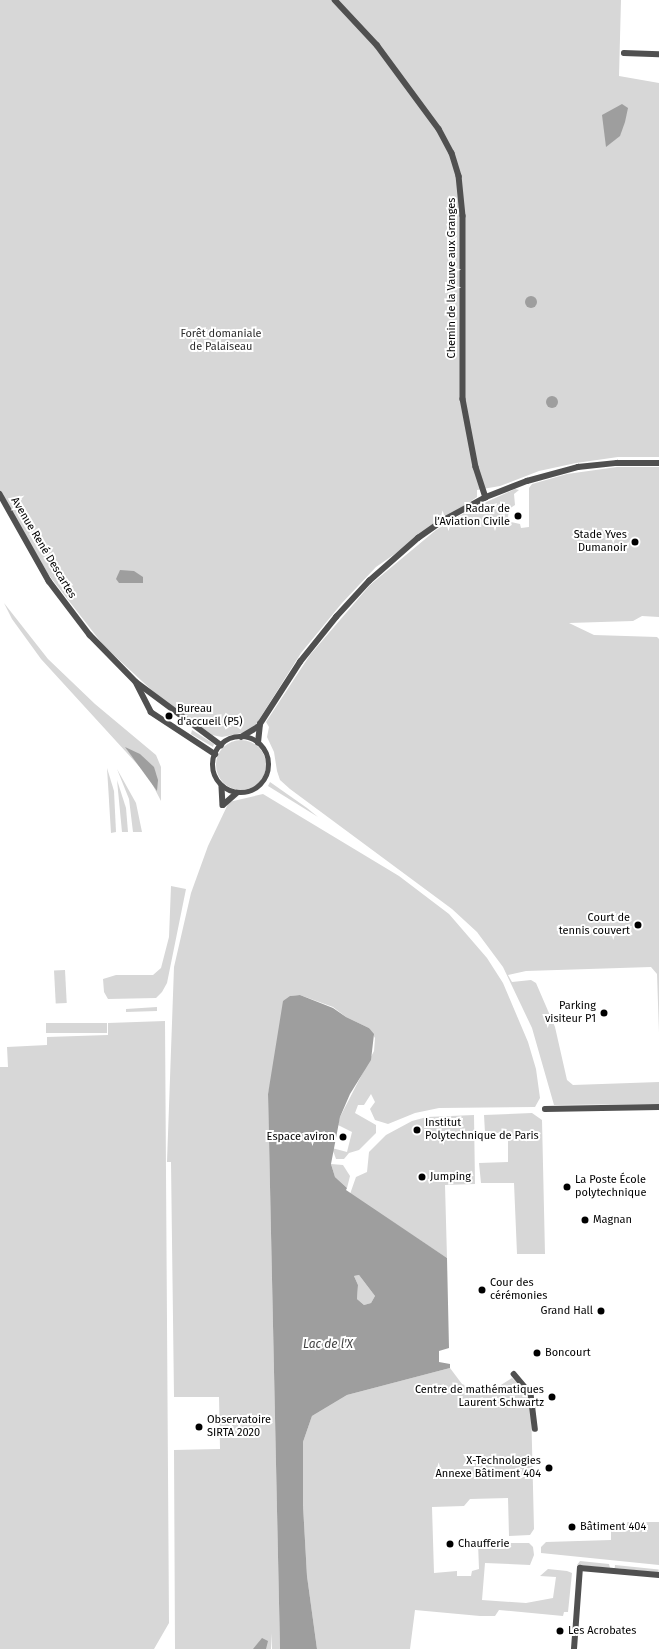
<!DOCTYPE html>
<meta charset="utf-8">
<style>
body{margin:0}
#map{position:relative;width:659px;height:1649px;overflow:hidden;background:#fff;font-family:"Fira Sans",sans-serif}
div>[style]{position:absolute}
.green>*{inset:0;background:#d7d7d7;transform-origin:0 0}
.round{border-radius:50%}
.water>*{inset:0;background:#9e9e9e}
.street>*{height:5.5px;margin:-2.75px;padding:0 2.75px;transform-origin:2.75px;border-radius:2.75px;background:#505050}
.street>.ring{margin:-2.75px;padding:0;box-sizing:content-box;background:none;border:5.5px solid #505050;border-radius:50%}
.dots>*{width:11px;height:11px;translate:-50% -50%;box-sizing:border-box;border:2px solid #fff;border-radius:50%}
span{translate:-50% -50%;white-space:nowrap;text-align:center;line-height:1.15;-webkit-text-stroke:4px #fff;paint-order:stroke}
.street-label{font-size:11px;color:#000}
.park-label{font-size:11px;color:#2e2e2e}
.poi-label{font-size:11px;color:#000}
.right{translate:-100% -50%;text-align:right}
.left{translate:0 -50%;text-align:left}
.water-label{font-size:12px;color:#3f3f3f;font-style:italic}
</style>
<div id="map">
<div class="green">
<div style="clip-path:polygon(0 0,621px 0,619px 76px,659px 83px,659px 457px,618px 457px,576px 463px,539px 471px,500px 486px,477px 490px,477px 497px,376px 567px,342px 603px,301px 653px,255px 726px,247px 732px,222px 737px,212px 735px,157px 695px,104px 646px,48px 574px,0 491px)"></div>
<div style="clip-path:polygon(617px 467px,659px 467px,659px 617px,642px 616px,633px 621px,569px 623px,594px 635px,657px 637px,659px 639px,659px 1033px,657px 974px,651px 967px,526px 971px,508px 975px,512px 982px,531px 980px,536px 983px,555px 1027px,567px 1080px,573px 1085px,659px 1082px,659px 1104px,554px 1105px,532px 1028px,503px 967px,477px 932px,452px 909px,290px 789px,280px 780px,277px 771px,274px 752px,267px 737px,269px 727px,266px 722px,310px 655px,370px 585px,436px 530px,471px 509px,515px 489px,519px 490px,514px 494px,515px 505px,509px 509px,508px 517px,511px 522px,520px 524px,521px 528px,529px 527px,529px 488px,532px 484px,567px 474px)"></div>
<div style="clip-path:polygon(4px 603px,48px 659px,95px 704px,156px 755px,161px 767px,161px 801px,148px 776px,41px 659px,12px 619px)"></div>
<div style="clip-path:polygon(192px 730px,214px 744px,213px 747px,191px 734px)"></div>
<div class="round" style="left:216px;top:740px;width:50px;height:50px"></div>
<div style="clip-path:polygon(107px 768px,114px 791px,116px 832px,111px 833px)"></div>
<div style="clip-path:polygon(117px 769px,136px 803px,142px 832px,133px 832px,129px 799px)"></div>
<div style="clip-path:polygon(117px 780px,126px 808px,128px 832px,122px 832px)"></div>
<div style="clip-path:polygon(270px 782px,307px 808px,318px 817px,268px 786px)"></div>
<div style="clip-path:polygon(263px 794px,399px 876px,449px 914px,487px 958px,503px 983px,528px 1042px,536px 1069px,540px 1098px,535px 1107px,439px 1108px,415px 1113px,388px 1124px,375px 1120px,370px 1109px,375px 1102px,371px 1094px,364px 1105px,358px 1105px,355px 1113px,376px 1125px,376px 1133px,359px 1150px,349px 1153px,344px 1159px,336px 1159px,332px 1148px,347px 1152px,352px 1132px,338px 1125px,340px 1117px,374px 1051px,375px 1038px,369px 1028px,346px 1017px,333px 1007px,300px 995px,290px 996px,268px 1094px,280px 1649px,272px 1649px,271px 1633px,271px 1649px,175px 1649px,174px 1450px,220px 1449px,219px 1397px,174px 1397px,171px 1162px,167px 1162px,174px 967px,191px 893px,208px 846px,229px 802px)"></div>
<div style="clip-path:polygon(171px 886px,186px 889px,167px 983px,162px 992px,156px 998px,108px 999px,104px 992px,103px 979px,116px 975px,153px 975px,161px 968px,169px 937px)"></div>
<div style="left:65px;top:970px;width:33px;height:11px;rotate:87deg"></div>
<div style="clip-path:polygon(157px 1007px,157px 1011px,126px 1012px,126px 1009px)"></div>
<div style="clip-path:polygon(165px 1021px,169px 1623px,154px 1649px,0 1649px,0 1067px,8px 1067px,7px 1047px,47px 1045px,47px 1037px,108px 1035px,108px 1023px)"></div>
<div style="left:107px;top:1023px;width:10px;height:61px;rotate:90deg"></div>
<div style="clip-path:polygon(532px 1113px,542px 1120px,545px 1254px,517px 1254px,514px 1183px,481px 1183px,479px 1163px,508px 1162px,508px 1133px,485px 1133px,484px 1115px)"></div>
<div style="clip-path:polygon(474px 1115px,475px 1184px,445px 1185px,447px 1258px,350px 1194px,356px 1177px,367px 1172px,369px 1152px,386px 1135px,412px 1121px,427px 1117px)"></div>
<div style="clip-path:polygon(331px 1164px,343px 1165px,350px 1176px,347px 1188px,335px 1177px)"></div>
<div style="clip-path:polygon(359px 1275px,375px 1296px,371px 1303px,364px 1305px,357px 1299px,358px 1285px,354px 1276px)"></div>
<div style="clip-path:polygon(450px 1368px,462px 1384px,480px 1391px,493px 1390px,512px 1378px,524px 1389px,531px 1404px,534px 1529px,530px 1535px,509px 1536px,508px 1498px,470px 1499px,464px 1506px,432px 1507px,434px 1573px,457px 1571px,457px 1576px,471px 1576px,472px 1571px,479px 1569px,478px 1543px,529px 1543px,533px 1547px,534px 1555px,530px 1565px,485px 1563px,482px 1600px,526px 1603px,553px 1598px,556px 1577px,540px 1576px,548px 1569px,567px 1571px,572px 1573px,568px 1612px,564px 1612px,563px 1616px,499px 1610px,495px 1616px,480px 1616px,415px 1610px,410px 1649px,317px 1649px,307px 1576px,303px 1505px,303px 1442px,312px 1416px,347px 1395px)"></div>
<div style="clip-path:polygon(611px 1522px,659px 1522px,659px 1565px,541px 1553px,541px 1547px,546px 1542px,611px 1540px)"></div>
<div style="clip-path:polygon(580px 1561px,609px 1564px,610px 1568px,577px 1565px)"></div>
<div style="left:615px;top:1565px;width:44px;height:3px;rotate:6deg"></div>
</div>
<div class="water">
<div style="clip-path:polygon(622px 104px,628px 108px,625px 122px,620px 136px,606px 147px,602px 115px)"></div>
<div class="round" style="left:525px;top:296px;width:12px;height:12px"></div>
<div class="round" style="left:546px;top:396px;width:12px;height:12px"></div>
<div style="clip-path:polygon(120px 570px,134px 571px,143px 577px,143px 583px,119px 583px,116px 579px)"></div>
<div style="clip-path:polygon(125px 747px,140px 754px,154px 767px,158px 780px,157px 791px)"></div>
<div style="clip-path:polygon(evenodd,300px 995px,333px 1008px,346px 1017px,369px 1028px,374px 1034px,371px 1060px,350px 1094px,340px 1117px,331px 1164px,335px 1177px,347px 1188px,346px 1190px,447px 1258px,449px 1348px,439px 1351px,439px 1362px,450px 1364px,450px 1368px,347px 1395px,312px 1416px,303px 1442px,303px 1505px,307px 1576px,317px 1649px,280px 1649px,268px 1094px,283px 1001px,290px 996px,300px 995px,359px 1275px,375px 1296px,371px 1303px,364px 1305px,357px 1299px,358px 1285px,354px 1276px,359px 1275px)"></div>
<div style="clip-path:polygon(262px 1638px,268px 1641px,266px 1649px,253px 1649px)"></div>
</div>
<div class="street">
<div style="left:335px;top:0;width:62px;rotate:47deg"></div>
<div style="left:377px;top:45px;width:104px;rotate:53.6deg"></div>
<div style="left:439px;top:129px;width:27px;rotate:62deg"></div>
<div style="left:452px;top:153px;width:24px;rotate:73deg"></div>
<div style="left:459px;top:176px;width:40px;rotate:84.3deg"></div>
<div style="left:463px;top:216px;width:183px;rotate:90deg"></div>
<div style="left:463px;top:399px;width:69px;rotate:79.2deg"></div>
<div style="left:476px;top:467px;width:32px;rotate:72deg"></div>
<div style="left:624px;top:53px;width:35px;rotate:2deg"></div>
<div style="left:0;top:494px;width:100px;rotate:60.6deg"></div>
<div style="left:49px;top:581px;width:68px;rotate:52.8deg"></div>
<div style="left:90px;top:635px;width:66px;rotate:45.6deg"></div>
<div style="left:136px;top:682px;width:106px;rotate:36.5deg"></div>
<div style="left:137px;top:684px;width:31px;rotate:63deg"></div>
<div style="left:151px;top:712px;width:77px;rotate:33.3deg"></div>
<div class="ring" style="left:213px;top:737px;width:50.5px;height:50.5px"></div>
<div style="left:241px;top:737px;width:21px;rotate:-31deg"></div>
<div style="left:258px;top:743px;width:19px;rotate:-84deg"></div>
<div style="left:260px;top:724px;width:74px;rotate:-57.2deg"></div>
<div style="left:300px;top:662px;width:58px;rotate:-51.3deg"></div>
<div style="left:336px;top:617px;width:49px;rotate:-47.5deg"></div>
<div style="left:369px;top:581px;width:65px;rotate:-41.3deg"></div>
<div style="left:418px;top:538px;width:32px;rotate:-35deg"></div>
<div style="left:444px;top:520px;width:48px;rotate:-28.7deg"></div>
<div style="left:486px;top:497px;width:44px;rotate:-21.3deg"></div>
<div style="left:527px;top:481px;width:53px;rotate:-15.4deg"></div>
<div style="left:578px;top:467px;width:39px;rotate:-6deg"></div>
<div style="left:617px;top:463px;width:42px"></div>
<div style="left:222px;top:787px;width:18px;rotate:87deg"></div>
<div style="left:223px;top:805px;width:18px;rotate:-41deg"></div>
<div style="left:545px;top:1109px;width:114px;rotate:-1deg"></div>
<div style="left:514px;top:1374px;width:26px;rotate:50deg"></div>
<div style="left:531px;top:1394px;width:35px;rotate:83deg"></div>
<div style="left:574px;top:1649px;width:81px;rotate:-85.8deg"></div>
<div style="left:580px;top:1568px;width:79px;rotate:5.1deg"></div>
</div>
<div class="dots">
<div style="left:518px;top:516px;background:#000"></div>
<div style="left:635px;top:542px;background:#000"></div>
<div style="left:169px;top:716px;background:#000"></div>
<div style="left:638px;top:925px;background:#000"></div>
<div style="left:604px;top:1013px;background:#000"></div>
<div style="left:417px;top:1130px;background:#000"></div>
<div style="left:343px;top:1137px;background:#000"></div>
<div style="left:422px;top:1177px;background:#000"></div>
<div style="left:567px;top:1187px;background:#000"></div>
<div style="left:585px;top:1220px;background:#000"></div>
<div style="left:482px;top:1290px;background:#000"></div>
<div style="left:601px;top:1311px;background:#000"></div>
<div style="left:537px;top:1353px;background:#000"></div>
<div style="left:552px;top:1397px;background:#000"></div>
<div style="left:199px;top:1427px;background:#000"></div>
<div style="left:549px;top:1468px;background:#000"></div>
<div style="left:572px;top:1527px;background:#000"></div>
<div style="left:450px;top:1544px;background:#000"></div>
<div style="left:560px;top:1631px;background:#000"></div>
</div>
<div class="street-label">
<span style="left:452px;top:278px;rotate:-90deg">Chemin de la Vauve aux Granges</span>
<span style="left:43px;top:548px;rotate:59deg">Avenue René Descartes</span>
</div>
<div class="park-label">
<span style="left:221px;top:341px">Forêt domaniale<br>de Palaiseau</span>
</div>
<div class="poi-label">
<span class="right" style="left:510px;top:516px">Radar de<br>l’Aviation Civile</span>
<span class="right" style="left:627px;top:542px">Stade Yves<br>Dumanoir</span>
<span class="left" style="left:177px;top:716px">Bureau<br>d'accueil (P5)</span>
<span class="right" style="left:630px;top:925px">Court de<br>tennis couvert</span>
<span class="right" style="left:596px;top:1013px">Parking<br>visiteur P1</span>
<span class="left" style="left:425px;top:1130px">Institut<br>Polytechnique de Paris</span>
<span class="right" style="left:335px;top:1137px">Espace aviron</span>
<span class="left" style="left:430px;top:1177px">Jumping</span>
<span class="left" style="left:575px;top:1187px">La Poste École<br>polytechnique</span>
<span class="left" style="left:593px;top:1220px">Magnan</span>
<span class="left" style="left:490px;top:1290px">Cour des<br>cérémonies</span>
<span class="right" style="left:593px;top:1311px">Grand Hall</span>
<span class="left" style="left:545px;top:1353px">Boncourt</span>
<span class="right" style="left:544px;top:1397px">Centre de mathématiques<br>Laurent Schwartz</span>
<span class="left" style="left:207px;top:1427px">Observatoire<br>SIRTA 2020</span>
<span class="right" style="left:541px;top:1468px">X-Technologies<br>Annexe Bâtiment 404</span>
<span class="left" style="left:580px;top:1527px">Bâtiment 404</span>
<span class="left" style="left:458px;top:1544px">Chaufferie</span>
<span class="left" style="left:568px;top:1631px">Les Acrobates</span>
</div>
<div class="water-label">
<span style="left:328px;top:1345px">Lac de l'X</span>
</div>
</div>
